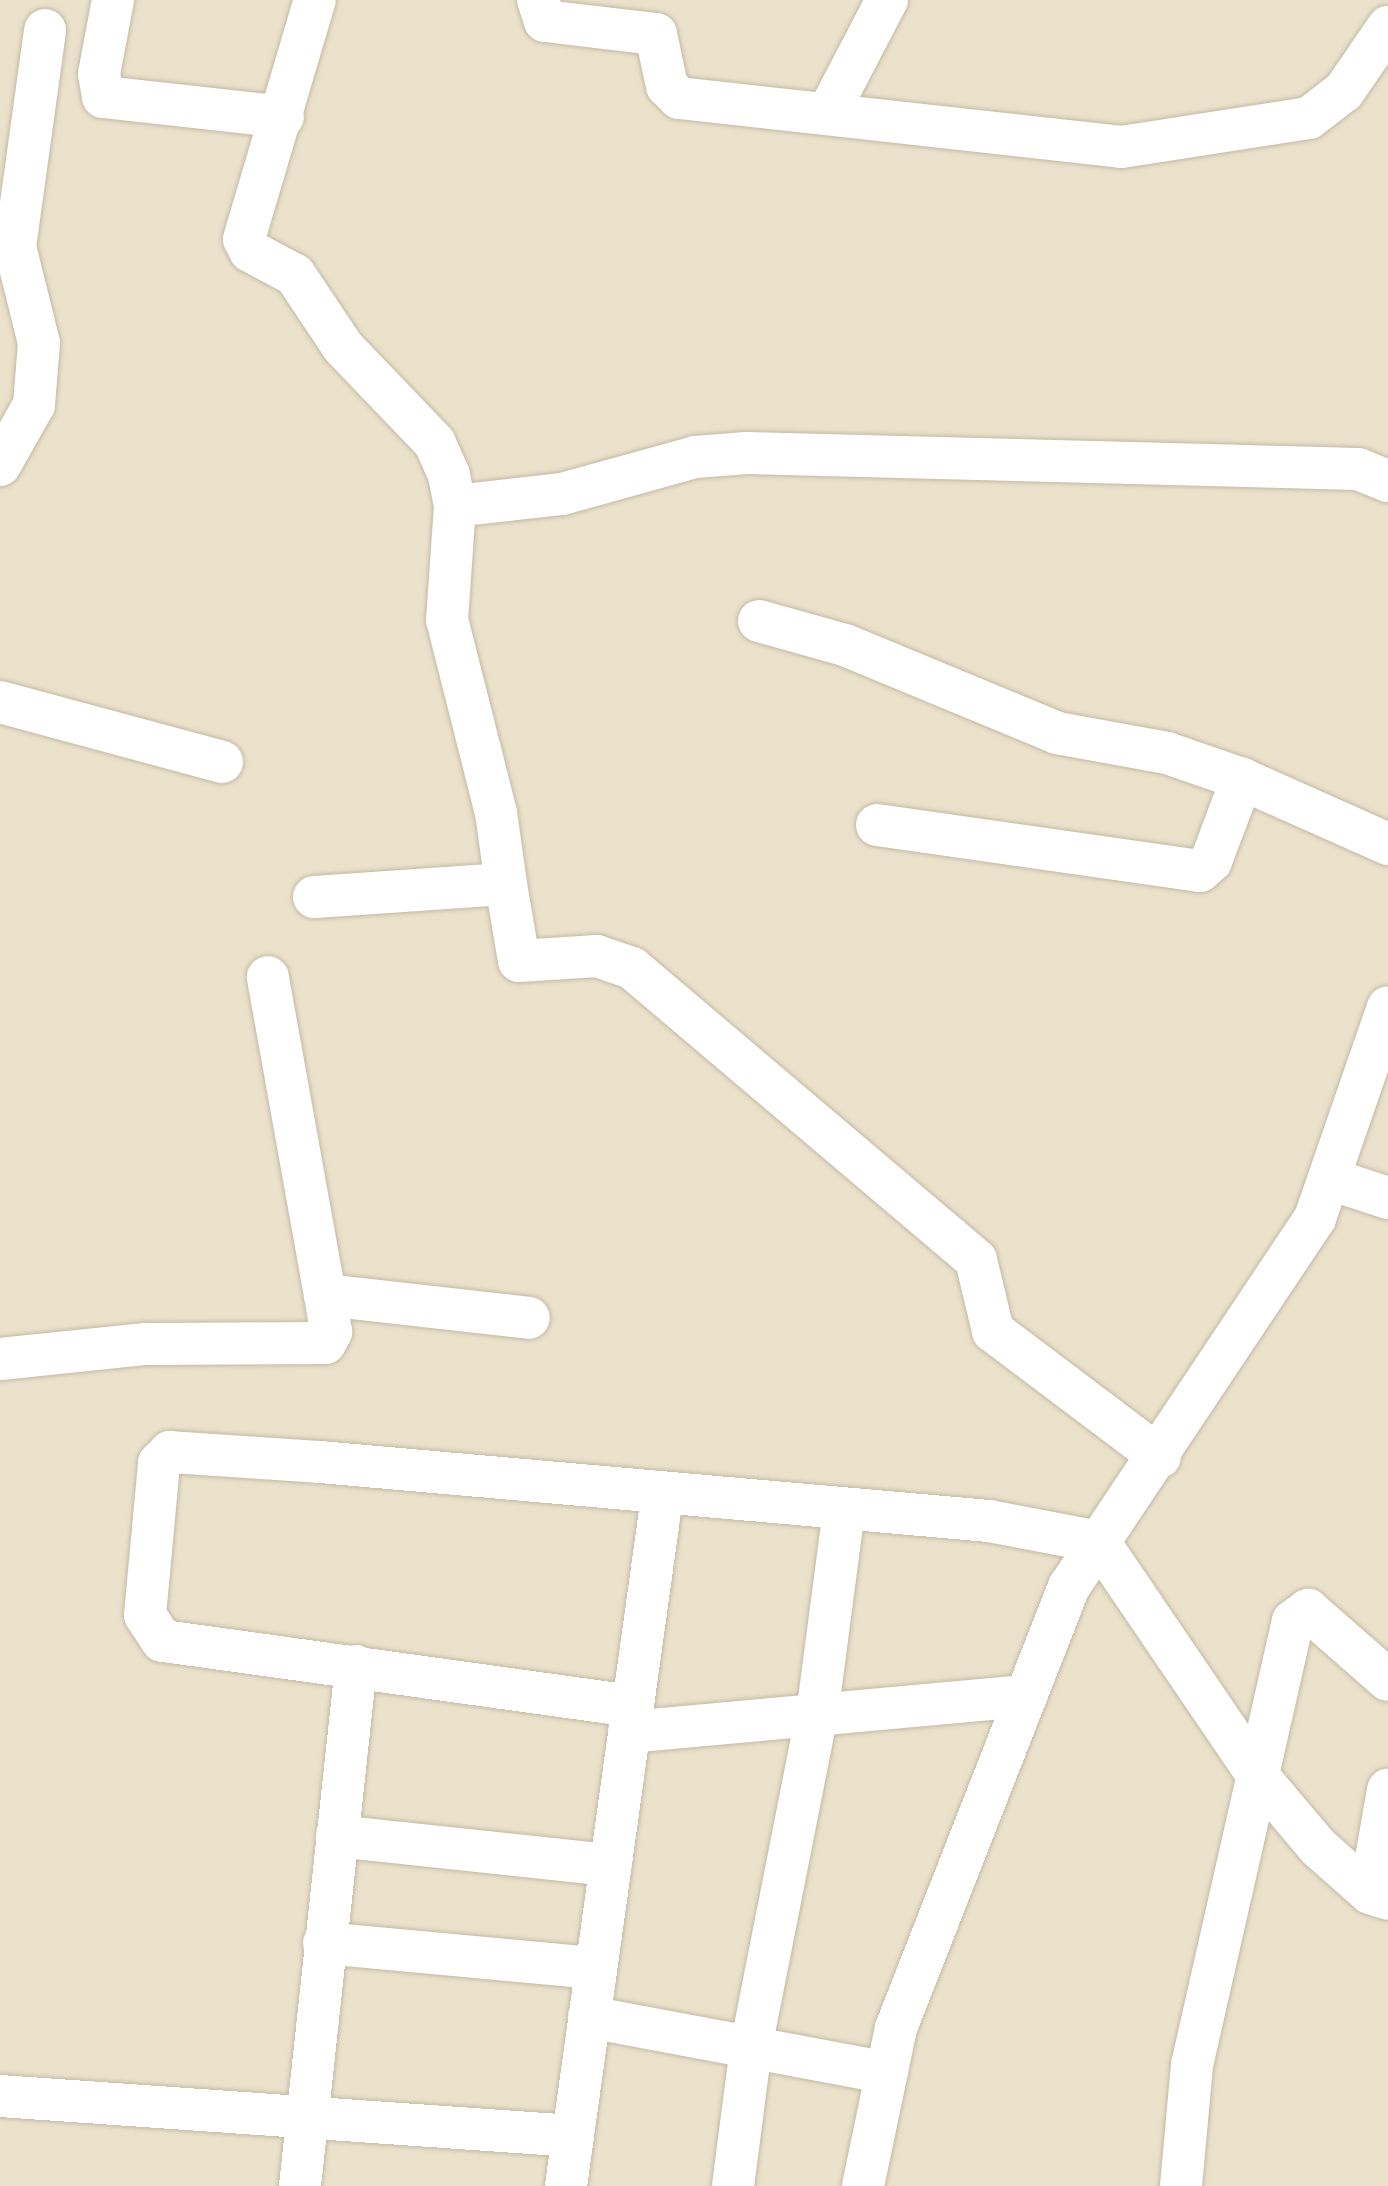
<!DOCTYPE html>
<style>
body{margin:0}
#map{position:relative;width:1388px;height:2186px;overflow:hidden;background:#ebe2cc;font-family:"Exo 2",sans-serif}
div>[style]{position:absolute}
.roads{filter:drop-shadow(0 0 2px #c3baa5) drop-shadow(0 0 2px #c3baa5)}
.minor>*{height:42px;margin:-21px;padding:0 21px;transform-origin:21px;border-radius:21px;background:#fff}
span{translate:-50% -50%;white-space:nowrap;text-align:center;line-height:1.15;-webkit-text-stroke:6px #fff;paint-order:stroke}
</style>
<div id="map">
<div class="roads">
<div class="minor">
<div style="left:113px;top:0;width:75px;rotate:100.7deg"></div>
<div style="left:99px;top:74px;width:23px;rotate:80deg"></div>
<div style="left:103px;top:97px;width:181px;rotate:6.3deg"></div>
<div style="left:538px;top:0;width:22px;rotate:72deg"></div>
<div style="left:545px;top:21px;width:112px;rotate:6.7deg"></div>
<div style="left:656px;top:34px;width:53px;rotate:78.1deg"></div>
<div style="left:667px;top:86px;width:17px;rotate:45deg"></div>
<div style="left:679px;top:98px;width:445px;rotate:6.3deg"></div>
<div style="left:1121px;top:147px;width:190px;rotate:-8.8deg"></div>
<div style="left:1309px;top:118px;width:44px;rotate:-37.6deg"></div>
<div style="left:1344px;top:91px;width:78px;rotate:-55.5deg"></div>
<div style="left:829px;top:111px;width:125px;rotate:-62.4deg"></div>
<div style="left:0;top:465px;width:69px;rotate:-60.5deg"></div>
<div style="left:34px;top:405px;width:62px;rotate:-85.4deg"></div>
<div style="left:39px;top:343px;width:99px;rotate:-104deg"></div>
<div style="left:15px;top:247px;width:219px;rotate:-82.1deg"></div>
<div style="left:455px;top:506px;width:108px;rotate:-6.4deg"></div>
<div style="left:562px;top:494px;width:138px;rotate:-15.5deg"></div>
<div style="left:695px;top:457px;width:52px;rotate:-4.4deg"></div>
<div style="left:747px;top:453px;width:611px;rotate:1.5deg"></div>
<div style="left:1358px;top:469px;width:32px;rotate:22deg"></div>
<div style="left:759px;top:621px;width:89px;rotate:15.6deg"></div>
<div style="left:845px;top:645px;width:230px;rotate:22.5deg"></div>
<div style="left:1057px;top:733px;width:112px;rotate:10.3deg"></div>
<div style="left:1167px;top:753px;width:79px;rotate:19.1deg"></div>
<div style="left:1242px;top:779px;width:160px;rotate:24deg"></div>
<div style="left:0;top:702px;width:230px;rotate:15.1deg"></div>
<div style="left:877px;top:825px;width:326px;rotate:8.1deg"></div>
<div style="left:1200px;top:871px;width:15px;rotate:-42deg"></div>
<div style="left:1211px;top:861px;width:88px;rotate:-69.3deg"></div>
<div style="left:506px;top:884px;width:78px;rotate:80.4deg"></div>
<div style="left:519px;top:961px;width:78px;rotate:-3.7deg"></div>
<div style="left:597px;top:956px;width:37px;rotate:19deg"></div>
<div style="left:632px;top:968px;width:451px;rotate:40.3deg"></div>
<div style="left:976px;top:1260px;width:73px;rotate:76.5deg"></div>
<div style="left:993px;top:1331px;width:209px;rotate:37deg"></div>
<div style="left:314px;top:897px;width:192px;rotate:-3.9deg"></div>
<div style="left:506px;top:884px;width:72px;rotate:-98deg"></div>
<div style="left:496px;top:813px;width:199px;rotate:-104.2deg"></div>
<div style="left:447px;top:620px;width:114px;rotate:-86deg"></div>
<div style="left:455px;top:506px;width:32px;rotate:-101deg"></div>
<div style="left:449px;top:475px;width:35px;rotate:-114deg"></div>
<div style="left:435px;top:443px;width:133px;rotate:-133.8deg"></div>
<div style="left:343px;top:347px;width:87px;rotate:-123.7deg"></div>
<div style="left:295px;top:275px;width:51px;rotate:-151.9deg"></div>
<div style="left:250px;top:251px;width:13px;rotate:-117deg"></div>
<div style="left:244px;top:239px;width:249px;rotate:-73.5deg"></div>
<div style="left:1330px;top:1179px;width:61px;rotate:18.1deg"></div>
<div style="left:325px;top:1295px;width:205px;rotate:6.4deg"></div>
<div style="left:0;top:1359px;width:147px;rotate:-5.9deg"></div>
<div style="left:146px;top:1344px;width:179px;rotate:-0.3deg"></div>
<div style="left:325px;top:1343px;width:13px;rotate:-61deg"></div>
<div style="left:331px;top:1332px;width:37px;rotate:-99deg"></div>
<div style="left:325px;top:1295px;width:323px;rotate:-100.2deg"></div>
<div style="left:632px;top:1706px;width:474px;rotate:-172.1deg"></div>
<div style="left:162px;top:1641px;width:31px;rotate:-123deg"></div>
<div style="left:145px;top:1615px;width:153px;rotate:-84.7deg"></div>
<div style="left:159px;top:1463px;width:16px;rotate:-45deg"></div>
<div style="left:170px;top:1452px;width:150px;rotate:3.8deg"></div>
<div style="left:320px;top:1462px;width:672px;rotate:5.04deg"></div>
<div style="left:989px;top:1521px;width:112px;rotate:10.8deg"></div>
<div style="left:1099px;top:1542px;width:283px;rotate:55.8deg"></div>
<div style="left:1258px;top:1776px;width:93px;rotate:49.8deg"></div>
<div style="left:1318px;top:1847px;width:69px;rotate:41.5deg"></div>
<div style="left:1370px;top:1893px;width:19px;rotate:18deg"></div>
<div style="left:629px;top:1732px;width:399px;rotate:-5.2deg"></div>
<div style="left:337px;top:1836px;width:275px;rotate:6.1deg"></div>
<div style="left:1370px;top:1893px;width:105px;rotate:-80.1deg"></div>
<div style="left:324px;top:1943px;width:273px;rotate:5.3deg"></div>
<div style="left:589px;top:2017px;width:303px;rotate:10.6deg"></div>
<div style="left:0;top:2096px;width:574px;rotate:3.99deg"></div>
<div style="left:300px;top:2186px;width:523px;rotate:-83.85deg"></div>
<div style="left:566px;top:2186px;width:696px;rotate:-82.07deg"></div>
<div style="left:733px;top:2186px;width:140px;rotate:-82.6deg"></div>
<div style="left:751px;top:2047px;width:338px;rotate:-78.8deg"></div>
<div style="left:817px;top:1715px;width:207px;rotate:-82.5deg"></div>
<div style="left:863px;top:2186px;width:161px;rotate:-78.2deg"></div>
<div style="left:896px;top:2028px;width:474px;rotate:-68.6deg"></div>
<div style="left:1069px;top:1587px;width:443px;rotate:-56.3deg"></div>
<div style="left:1315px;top:1218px;width:223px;rotate:-70.9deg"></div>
<div style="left:1181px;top:2186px;width:121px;rotate:-84.8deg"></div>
<div style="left:1192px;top:2065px;width:455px;rotate:-77.2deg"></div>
<div style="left:1293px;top:1621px;width:19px;rotate:-36deg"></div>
<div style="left:1308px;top:1610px;width:106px;rotate:41.2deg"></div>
</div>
</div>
</div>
